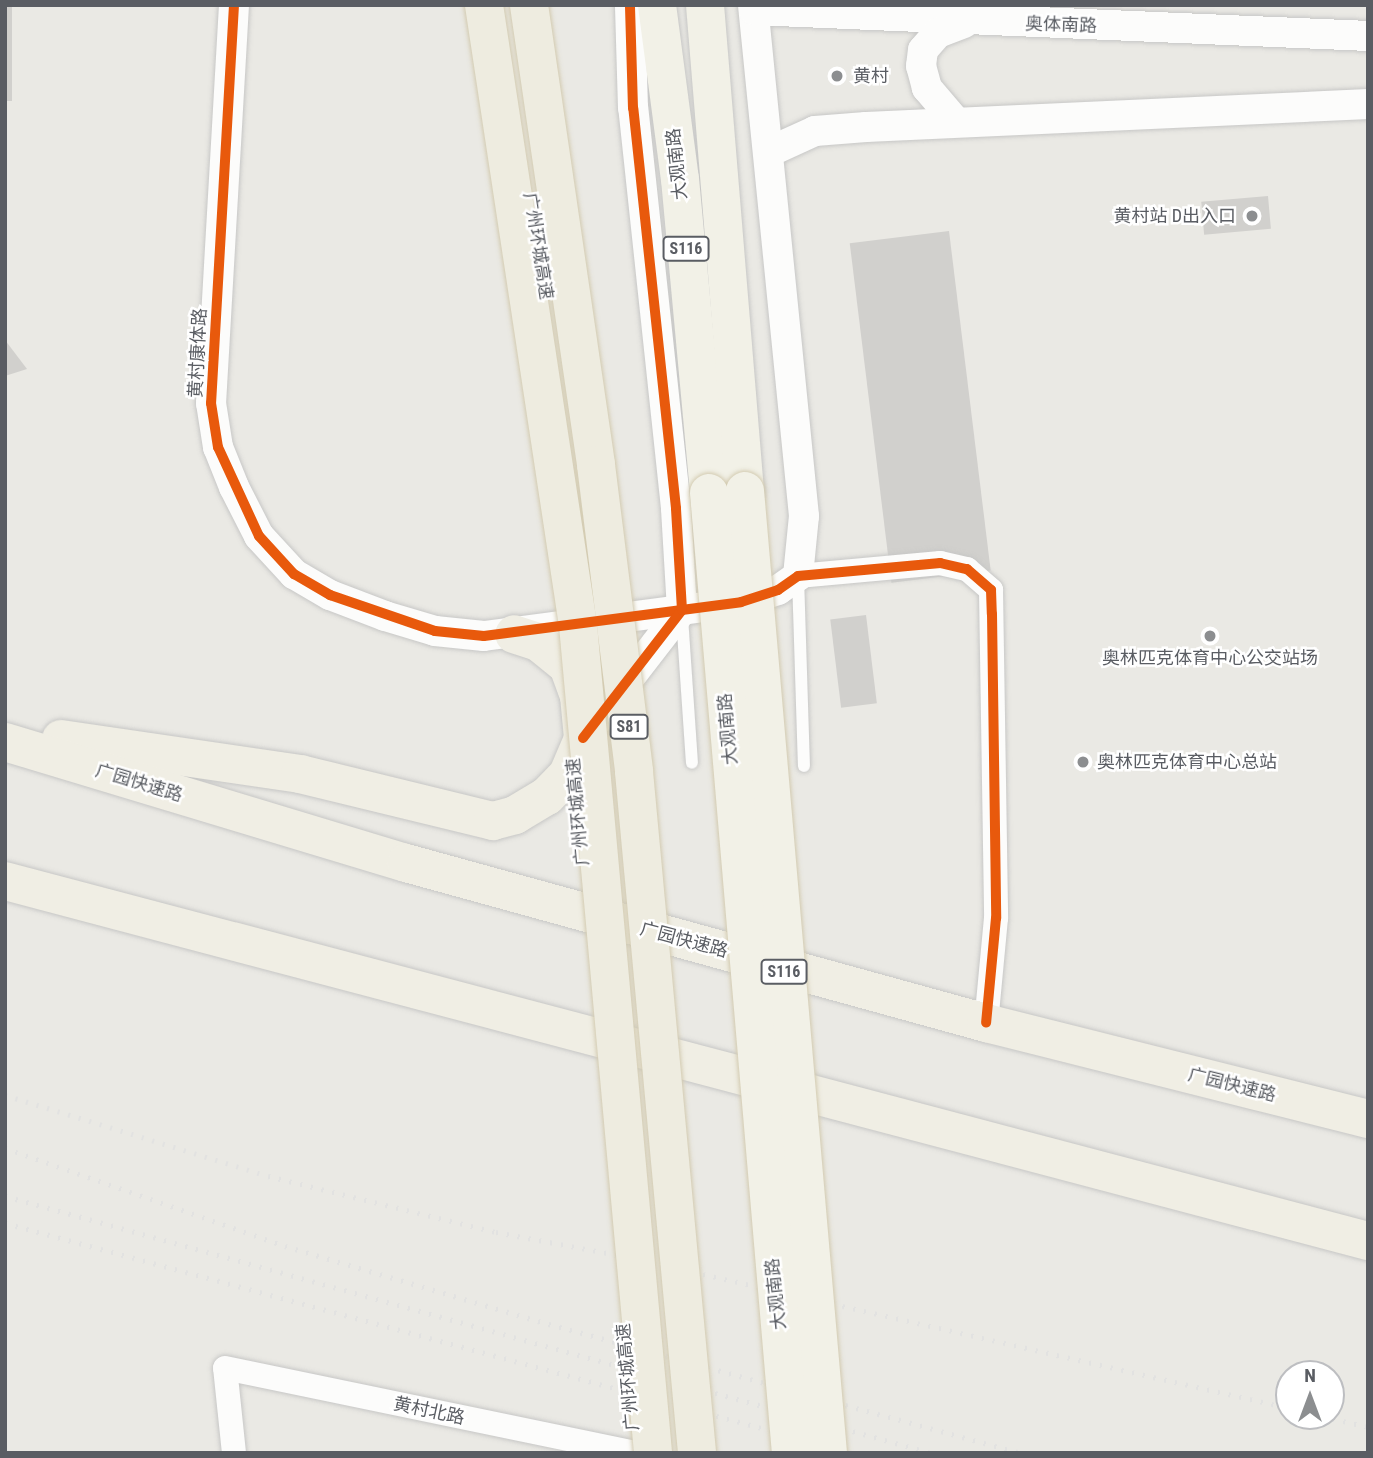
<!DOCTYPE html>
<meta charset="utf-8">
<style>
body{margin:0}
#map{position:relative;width:1373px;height:1458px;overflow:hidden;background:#eae9e4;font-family:"Roboto Condensed","Noto Sans SC",sans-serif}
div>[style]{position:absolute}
.building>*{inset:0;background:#d1d0cd;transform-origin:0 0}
.roads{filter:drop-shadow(0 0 2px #c7c7c6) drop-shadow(0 0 2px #c7c7c6)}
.service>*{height:12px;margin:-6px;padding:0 6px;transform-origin:6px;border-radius:6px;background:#fcfcfb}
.minor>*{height:24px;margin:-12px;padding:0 12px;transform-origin:12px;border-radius:12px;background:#fcfcfb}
.tertiary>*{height:30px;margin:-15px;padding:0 15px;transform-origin:15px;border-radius:15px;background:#fcfcfb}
.primary>*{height:38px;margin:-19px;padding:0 19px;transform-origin:19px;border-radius:19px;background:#f2f1e7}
.trunk>*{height:38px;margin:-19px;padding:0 19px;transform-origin:19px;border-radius:19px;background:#f0eee4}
.rail>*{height:5px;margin-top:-2.5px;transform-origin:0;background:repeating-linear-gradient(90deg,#e2e2e1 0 2px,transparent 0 11px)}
.bridges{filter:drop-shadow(0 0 2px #d3cbb1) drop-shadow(0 0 2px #d3cbb1)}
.primary-bridge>*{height:38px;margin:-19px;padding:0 19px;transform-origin:19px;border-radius:19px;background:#f2f1e7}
.motorway-bridge>*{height:38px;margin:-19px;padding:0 19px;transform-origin:19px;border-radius:19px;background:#eeece0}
.cycleway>*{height:10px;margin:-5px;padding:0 5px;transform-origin:5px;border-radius:5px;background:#e8590c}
.dots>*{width:19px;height:19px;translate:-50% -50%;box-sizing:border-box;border:4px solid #fff;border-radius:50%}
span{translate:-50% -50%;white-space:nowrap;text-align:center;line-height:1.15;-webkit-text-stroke:5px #fff;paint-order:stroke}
.shield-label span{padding:2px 5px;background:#fff;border:2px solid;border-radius:5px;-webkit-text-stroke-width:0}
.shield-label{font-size:16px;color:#5a5d63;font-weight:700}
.street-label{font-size:18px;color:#5a5d63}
.poi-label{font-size:18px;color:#5a5d63}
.left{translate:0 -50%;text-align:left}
.right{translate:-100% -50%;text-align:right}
.frame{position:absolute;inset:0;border:7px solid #5a5d63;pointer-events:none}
.north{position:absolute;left:1275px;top:1360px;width:70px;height:70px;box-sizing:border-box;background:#fff;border:2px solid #bdbec1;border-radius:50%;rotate:0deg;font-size:19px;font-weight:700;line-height:28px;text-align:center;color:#5a5d63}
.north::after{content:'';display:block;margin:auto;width:24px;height:32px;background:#8c8e90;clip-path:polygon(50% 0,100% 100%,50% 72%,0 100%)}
</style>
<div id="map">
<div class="building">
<div style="left:5px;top:5px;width:7px;height:96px"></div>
<div style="left:1268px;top:196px;width:33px;height:67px;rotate:85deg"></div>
<div style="left:949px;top:231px;width:342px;height:100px;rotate:83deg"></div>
<div style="clip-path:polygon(5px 340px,27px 369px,5px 376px)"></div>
<div style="left:866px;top:615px;width:89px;height:36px;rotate:83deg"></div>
</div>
<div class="roads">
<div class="service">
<div style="left:798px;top:577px;width:189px;rotate:88.2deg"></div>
<div style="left:682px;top:617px;width:146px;rotate:86.1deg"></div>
</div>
<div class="minor">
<div style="left:798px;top:576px;width:143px;rotate:-5.2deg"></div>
<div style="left:940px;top:563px;width:28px;rotate:13deg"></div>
<div style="left:967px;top:569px;width:32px;rotate:41deg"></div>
<div style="left:991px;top:590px;width:328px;rotate:89.1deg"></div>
<div style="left:996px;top:918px;width:105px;rotate:95.4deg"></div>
<div style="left:234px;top:1453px;width:85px;rotate:-96deg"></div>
<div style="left:225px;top:1368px;width:418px;rotate:11.7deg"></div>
</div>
<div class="tertiary">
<div style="left:234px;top:5px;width:399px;rotate:93.3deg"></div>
<div style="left:211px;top:403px;width:45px;rotate:81deg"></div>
<div style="left:218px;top:447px;width:43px;rotate:68.2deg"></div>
<div style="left:234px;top:487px;width:55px;rotate:63deg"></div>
<div style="left:259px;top:536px;width:52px;rotate:47.4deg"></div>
<div style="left:294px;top:574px;width:42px;rotate:30.3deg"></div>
<div style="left:330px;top:595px;width:59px;rotate:20.9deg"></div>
<div style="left:385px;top:616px;width:52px;rotate:16.7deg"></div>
<div style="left:435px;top:631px;width:49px;rotate:5.8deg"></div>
<div style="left:484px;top:636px;width:259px;rotate:-7.5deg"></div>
<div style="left:741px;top:602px;width:39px;rotate:-18deg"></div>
<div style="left:778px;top:590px;width:24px;rotate:-35deg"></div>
<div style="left:798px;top:576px;width:60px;rotate:-84.3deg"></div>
<div style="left:804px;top:516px;width:514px;rotate:-95.7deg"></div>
<div style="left:754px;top:10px;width:615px;rotate:2.42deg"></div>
<div style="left:956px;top:122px;width:45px;rotate:-130.5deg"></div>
<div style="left:927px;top:88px;width:23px;rotate:-105deg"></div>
<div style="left:921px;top:66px;width:16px;rotate:-83deg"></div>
<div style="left:923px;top:50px;width:23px;rotate:-49deg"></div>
<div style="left:938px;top:33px;width:28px;rotate:-21deg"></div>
<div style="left:771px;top:151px;width:48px;rotate:-24.4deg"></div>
<div style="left:815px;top:131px;width:51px;rotate:-4.5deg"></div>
<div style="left:866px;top:127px;width:503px;rotate:-2.62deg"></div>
<div style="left:583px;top:738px;width:162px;rotate:-52.3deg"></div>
<div style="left:682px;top:610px;width:102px;rotate:-93.4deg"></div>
<div style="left:676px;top:508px;width:402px;rotate:-96.1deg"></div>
<div style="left:633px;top:108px;width:103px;rotate:-91.7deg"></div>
</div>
<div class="primary">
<div style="left:657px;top:5px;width:176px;rotate:82.5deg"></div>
<div style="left:680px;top:179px;width:315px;rotate:84.7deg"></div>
<div style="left:705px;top:5px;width:488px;rotate:85.3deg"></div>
</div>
<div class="trunk">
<div style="left:61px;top:739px;width:242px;rotate:8.3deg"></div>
<div style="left:300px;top:774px;width:199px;rotate:13.7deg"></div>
<div style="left:493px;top:821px;width:23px;rotate:-15deg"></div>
<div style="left:515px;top:815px;width:37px;rotate:-31deg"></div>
<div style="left:547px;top:796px;width:30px;rotate:-46deg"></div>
<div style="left:568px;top:774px;width:39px;rotate:-67deg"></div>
<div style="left:583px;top:738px;width:42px;rotate:-95.4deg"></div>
<div style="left:579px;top:696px;width:32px;rotate:-110deg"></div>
<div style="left:568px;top:666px;width:38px;rotate:-141deg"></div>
<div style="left:538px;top:642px;width:25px;rotate:-162deg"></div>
<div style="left:5px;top:742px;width:419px;rotate:16.8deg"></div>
<div style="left:406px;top:863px;width:602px;rotate:15.42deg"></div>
<div style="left:986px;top:1023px;width:394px;rotate:14.1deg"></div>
<div style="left:5px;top:881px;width:1410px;rotate:14.8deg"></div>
</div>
</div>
<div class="rail">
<div style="left:5px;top:1095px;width:275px;rotate:17.1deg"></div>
<div style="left:268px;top:1176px;width:235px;rotate:13.8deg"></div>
<div style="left:496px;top:1232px;width:134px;rotate:10.7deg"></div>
<div style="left:628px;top:1257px;width:678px;rotate:12.87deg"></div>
<div style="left:5px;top:1148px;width:297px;rotate:19.3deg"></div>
<div style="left:285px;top:1246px;width:264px;rotate:16.5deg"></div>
<div style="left:538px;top:1321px;width:501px;rotate:15.29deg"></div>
<div style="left:5px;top:1196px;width:962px;rotate:15.5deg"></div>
<div style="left:5px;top:1223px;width:880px;rotate:15.16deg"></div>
<div style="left:1322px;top:1416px;width:47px;rotate:13.4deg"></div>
</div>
<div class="bridges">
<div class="primary-bridge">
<div style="left:745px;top:491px;width:966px;rotate:85.07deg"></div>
<div style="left:709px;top:493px;width:963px;rotate:85.12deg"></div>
</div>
<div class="motorway-bridge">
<div style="left:484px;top:5px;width:627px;rotate:81.38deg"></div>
<div style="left:578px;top:625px;width:831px;rotate:84.82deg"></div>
<div style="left:529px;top:5px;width:465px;rotate:81.7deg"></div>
<div style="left:596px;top:465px;width:309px;rotate:82.9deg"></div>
<div style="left:634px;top:772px;width:684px;rotate:84.71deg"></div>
</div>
</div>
<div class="cycleway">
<div style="left:234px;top:5px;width:399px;rotate:93.3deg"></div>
<div style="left:211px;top:403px;width:45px;rotate:81deg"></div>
<div style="left:218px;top:447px;width:98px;rotate:65.3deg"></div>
<div style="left:259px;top:536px;width:52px;rotate:47.4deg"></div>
<div style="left:294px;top:574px;width:42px;rotate:30.3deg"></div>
<div style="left:330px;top:595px;width:111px;rotate:18.9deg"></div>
<div style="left:435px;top:631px;width:49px;rotate:5.8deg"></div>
<div style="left:484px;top:636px;width:259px;rotate:-7.5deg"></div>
<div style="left:741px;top:602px;width:39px;rotate:-18deg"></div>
<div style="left:778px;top:590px;width:24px;rotate:-35deg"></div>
<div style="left:798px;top:576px;width:143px;rotate:-5.2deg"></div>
<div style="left:940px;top:563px;width:28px;rotate:13deg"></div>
<div style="left:967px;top:569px;width:32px;rotate:41deg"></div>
<div style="left:991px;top:590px;width:24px;rotate:88deg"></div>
<div style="left:992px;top:614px;width:304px;rotate:89.2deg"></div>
<div style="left:996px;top:918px;width:105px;rotate:95.4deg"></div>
<div style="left:583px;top:738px;width:162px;rotate:-52.3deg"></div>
<div style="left:682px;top:610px;width:102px;rotate:-93.4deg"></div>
<div style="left:676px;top:508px;width:402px;rotate:-96.1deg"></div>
<div style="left:633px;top:108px;width:103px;rotate:-91.7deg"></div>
</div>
<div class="dots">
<div style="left:837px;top:76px;background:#8c8e90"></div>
<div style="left:1252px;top:216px;background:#8c8e90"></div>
<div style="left:1210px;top:636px;background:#8c8e90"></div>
<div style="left:1083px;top:762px;background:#8c8e90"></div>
</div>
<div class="shield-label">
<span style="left:686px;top:249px">S116</span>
<span style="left:629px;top:727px">S81</span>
<span style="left:784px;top:972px">S116</span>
</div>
<div class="street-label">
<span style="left:1061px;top:25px;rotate:2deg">奥体南路</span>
<span style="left:677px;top:164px;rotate:-96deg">大观南路</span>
<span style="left:538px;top:246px;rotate:81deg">广州环城高速</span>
<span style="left:198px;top:353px;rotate:-87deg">黄村康体路</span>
<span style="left:728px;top:729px;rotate:-95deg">大观南路</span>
<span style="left:139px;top:783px;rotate:17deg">广园快速路</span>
<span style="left:578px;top:812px;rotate:-95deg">广州环城高速</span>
<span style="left:684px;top:940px;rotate:15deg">广园快速路</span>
<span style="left:1232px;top:1085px;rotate:14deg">广园快速路</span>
<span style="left:776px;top:1294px;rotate:-96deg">大观南路</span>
<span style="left:628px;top:1377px;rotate:-95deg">广州环城高速</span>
<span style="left:429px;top:1411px;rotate:12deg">黄村北路</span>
</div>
<div class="poi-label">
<span class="left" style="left:853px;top:76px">黄村</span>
<span class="right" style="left:1236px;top:216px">黄村站 D出入口</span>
<span style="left:1210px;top:658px">奥林匹克体育中心公交站场</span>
<span class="left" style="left:1097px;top:762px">奥林匹克体育中心总站</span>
</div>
<div class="frame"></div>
<div class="north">N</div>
</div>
